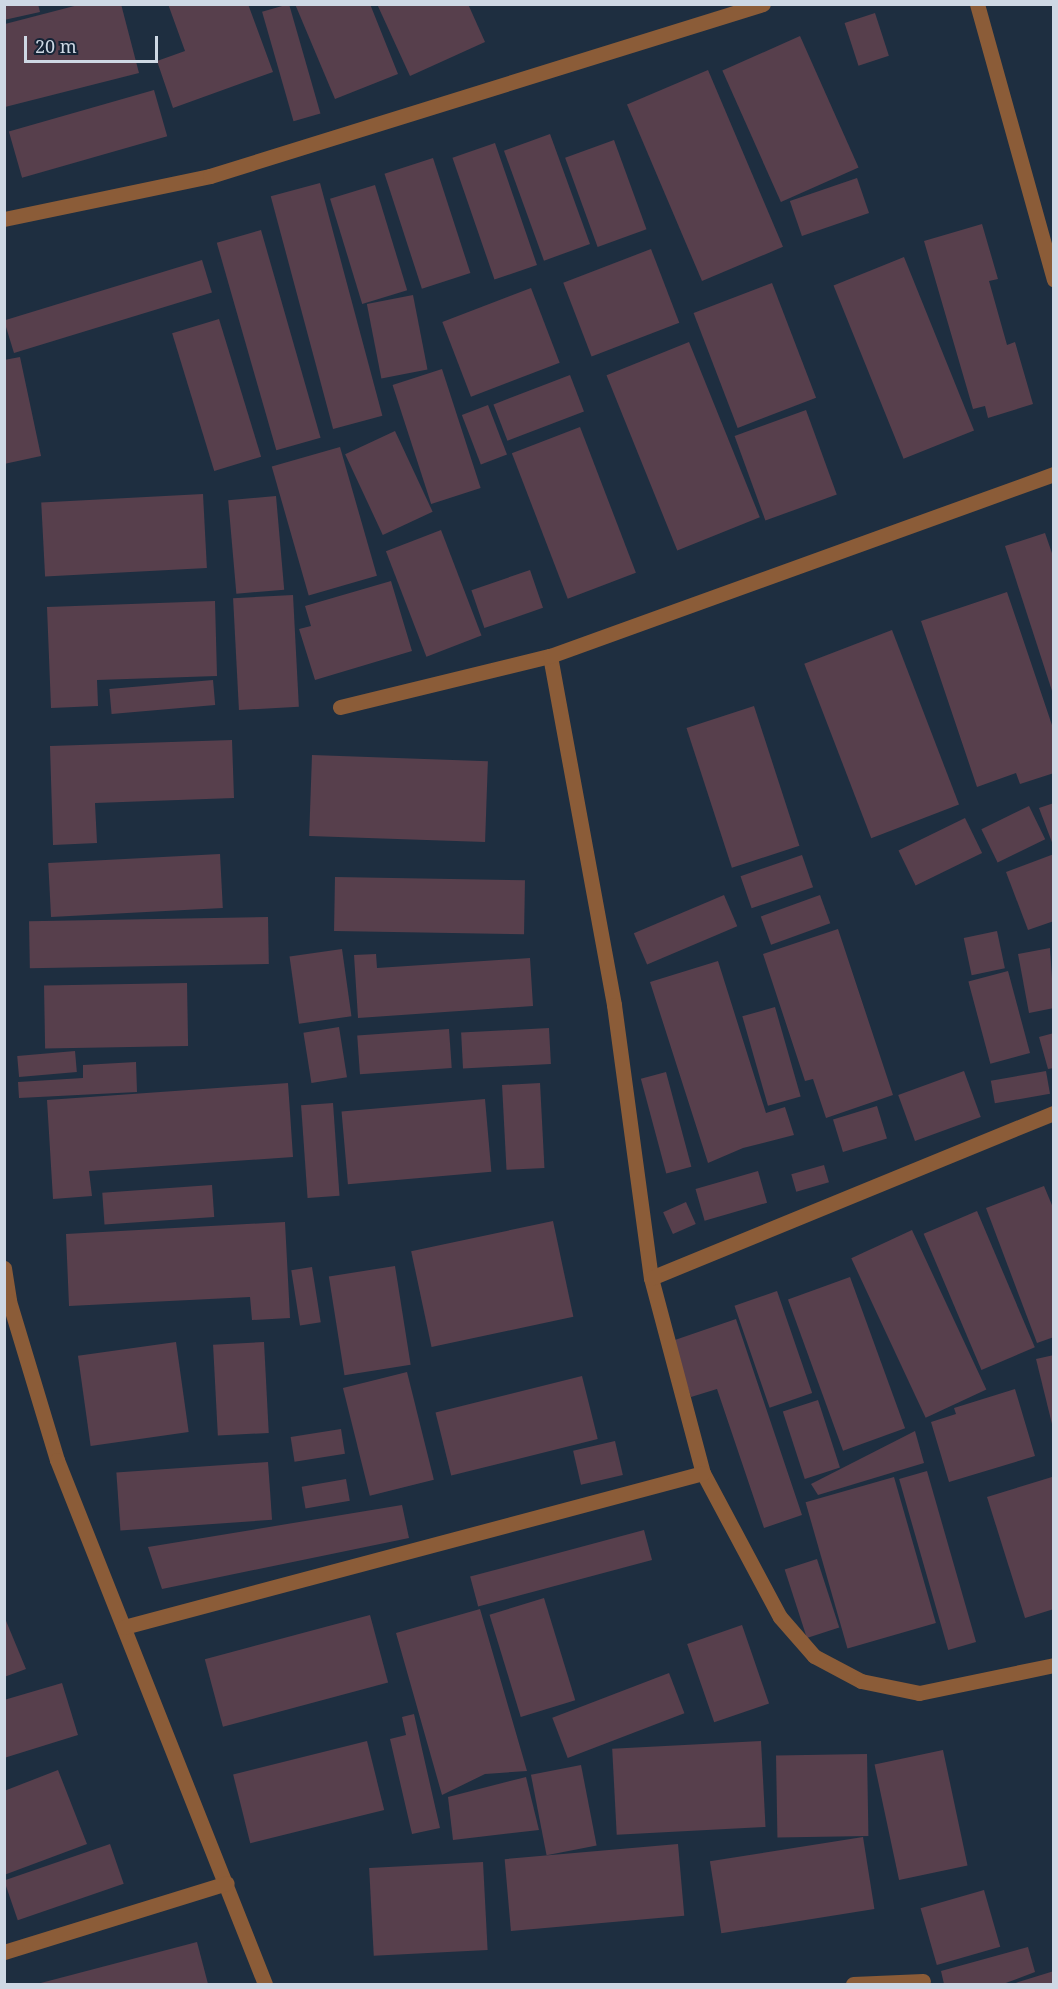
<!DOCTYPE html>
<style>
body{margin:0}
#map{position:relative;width:1058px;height:1989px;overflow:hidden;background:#1e2e40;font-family:"Noto Serif",serif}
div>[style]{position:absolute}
.building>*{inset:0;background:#573f4c;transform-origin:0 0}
.minor>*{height:15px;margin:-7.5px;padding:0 7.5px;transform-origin:7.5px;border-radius:7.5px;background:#8b5c38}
span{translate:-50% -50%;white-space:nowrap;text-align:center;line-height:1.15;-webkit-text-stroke:4.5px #152436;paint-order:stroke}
.frame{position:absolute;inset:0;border:6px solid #ced8e4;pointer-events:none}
.scale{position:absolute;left:24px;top:36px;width:134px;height:27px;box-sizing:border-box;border:3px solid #ced8e4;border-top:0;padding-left:8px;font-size:18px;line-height:21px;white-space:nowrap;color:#ced8e4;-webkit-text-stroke:4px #152436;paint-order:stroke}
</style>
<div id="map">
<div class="building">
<div style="clip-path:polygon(4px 4px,38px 4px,40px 12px,4px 20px)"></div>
<div style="clip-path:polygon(82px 4px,121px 4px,139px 73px,5px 107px,5px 24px)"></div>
<div style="clip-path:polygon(168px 4px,248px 4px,273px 72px,173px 108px,157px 61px,185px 51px)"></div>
<div style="left:289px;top:4px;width:114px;height:28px;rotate:74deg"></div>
<div style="clip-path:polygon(295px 4px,370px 4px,398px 74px,335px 99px)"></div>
<div style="clip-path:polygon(377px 4px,468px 4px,485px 42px,410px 76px)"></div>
<div style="left:875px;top:13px;width:45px;height:32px;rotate:72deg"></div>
<div style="left:800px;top:36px;width:144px;height:85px;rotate:66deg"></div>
<div style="left:708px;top:70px;width:192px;height:88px;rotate:67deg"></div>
<div style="left:154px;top:90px;width:48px;height:151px;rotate:74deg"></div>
<div style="left:550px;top:134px;width:117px;height:49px;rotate:70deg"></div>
<div style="left:614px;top:140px;width:95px;height:52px;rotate:70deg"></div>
<div style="left:495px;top:143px;width:129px;height:45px;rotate:71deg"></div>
<div style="left:433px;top:158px;width:121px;height:51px;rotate:72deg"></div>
<div style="left:857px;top:178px;width:37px;height:71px;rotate:71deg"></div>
<div style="left:320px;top:183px;width:241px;height:51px;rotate:75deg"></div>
<div style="left:375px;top:185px;width:110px;height:47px;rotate:73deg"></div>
<div style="clip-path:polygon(982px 224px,998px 279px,989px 281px,1007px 345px,1015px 342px,1033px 404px,988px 418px,985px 406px,973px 409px,924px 241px)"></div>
<div style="left:261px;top:230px;width:216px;height:46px;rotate:74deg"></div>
<div style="left:651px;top:249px;width:79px;height:94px;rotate:69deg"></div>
<div style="left:904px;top:257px;width:187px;height:76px;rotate:68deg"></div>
<div style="left:202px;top:260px;width:34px;height:207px;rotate:73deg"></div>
<div style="left:772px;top:283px;width:123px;height:84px;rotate:69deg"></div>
<div style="left:531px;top:288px;width:80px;height:95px;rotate:69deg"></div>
<div style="left:413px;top:295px;width:76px;height:47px;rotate:79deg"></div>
<div style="left:219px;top:319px;width:144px;height:49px;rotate:73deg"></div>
<div style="left:689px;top:342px;width:189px;height:89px;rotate:68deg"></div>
<div style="clip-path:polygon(20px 357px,41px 456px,4px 464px,4px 360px)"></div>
<div style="left:442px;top:369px;width:125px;height:52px;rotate:72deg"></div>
<div style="left:570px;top:375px;width:39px;height:82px;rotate:69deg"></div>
<div style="left:488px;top:405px;width:53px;height:28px;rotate:69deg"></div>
<div style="left:806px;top:410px;width:90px;height:76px;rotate:70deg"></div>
<div style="left:580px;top:427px;width:156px;height:73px;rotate:69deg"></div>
<div style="left:395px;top:431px;width:89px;height:55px;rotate:65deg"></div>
<div style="left:340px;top:447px;width:134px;height:71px;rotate:74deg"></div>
<div style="left:203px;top:494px;width:74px;height:162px;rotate:87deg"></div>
<div style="left:276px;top:496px;width:94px;height:48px;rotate:85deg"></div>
<div style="left:441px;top:530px;width:113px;height:59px;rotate:69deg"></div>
<div style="clip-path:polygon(1045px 533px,1054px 559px,1053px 694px,1005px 546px)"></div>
<div style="left:530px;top:570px;width:40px;height:62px;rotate:71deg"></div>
<div style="clip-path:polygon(391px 581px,412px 651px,315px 680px,299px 629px,311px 626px,305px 606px)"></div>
<div style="clip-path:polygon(1007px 592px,1054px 731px,1054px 773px,1020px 784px,1016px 773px,977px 787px,921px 621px)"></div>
<div style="left:293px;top:595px;width:112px;height:60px;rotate:87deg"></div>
<div style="clip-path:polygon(215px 601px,217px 676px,97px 680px,98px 706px,51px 708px,47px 607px)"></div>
<div style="left:892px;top:630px;width:187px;height:94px;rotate:69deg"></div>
<div style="left:213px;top:680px;width:25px;height:104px;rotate:85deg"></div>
<div style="left:754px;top:706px;width:147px;height:71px;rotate:72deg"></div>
<div style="clip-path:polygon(232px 740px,234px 798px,95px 803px,97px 843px,53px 845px,50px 746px)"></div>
<div style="left:312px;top:755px;width:176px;height:81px;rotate:2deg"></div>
<div style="clip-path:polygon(1054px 803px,1054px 845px,1053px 845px,1039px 808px)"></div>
<div style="left:1029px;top:806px;width:37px;height:53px;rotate:64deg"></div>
<div style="left:965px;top:818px;width:39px;height:74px;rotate:64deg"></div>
<div style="left:220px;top:854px;width:54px;height:172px;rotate:87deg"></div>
<div style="clip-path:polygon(1054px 854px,1054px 921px,1028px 930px,1006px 872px)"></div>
<div style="left:802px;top:855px;width:34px;height:65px;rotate:71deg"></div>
<div style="left:335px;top:877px;width:190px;height:54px;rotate:1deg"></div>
<div style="left:724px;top:895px;width:34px;height:98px;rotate:67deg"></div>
<div style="left:820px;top:895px;width:30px;height:63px;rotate:70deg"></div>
<div style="left:268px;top:917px;width:47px;height:239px;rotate:89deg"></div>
<div style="clip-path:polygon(838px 929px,893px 1095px,826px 1118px,813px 1079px,805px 1081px,763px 954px)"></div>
<div style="left:997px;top:931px;width:38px;height:34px;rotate:78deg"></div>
<div style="clip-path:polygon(1050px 948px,1054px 1008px,1029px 1013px,1018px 954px)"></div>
<div style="left:342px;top:949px;width:68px;height:53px;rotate:82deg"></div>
<div style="clip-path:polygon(376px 954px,377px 968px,530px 958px,533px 1006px,358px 1018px,354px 955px)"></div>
<div style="clip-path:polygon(718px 961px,766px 1113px,785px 1107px,794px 1135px,743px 1148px,708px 1163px,650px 982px)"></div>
<div style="left:1008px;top:971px;width:85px;height:41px;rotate:75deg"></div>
<div style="left:187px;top:983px;width:63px;height:143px;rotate:89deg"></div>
<div style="left:775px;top:1007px;width:93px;height:34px;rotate:74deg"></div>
<div style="left:339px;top:1027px;width:51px;height:36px;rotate:81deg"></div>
<div style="left:549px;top:1028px;width:36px;height:88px;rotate:87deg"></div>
<div style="left:449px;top:1029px;width:39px;height:92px;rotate:86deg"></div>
<div style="clip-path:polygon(1054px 1033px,1054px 1068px,1048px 1069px,1039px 1037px)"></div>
<div style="left:75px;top:1051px;width:21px;height:58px;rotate:85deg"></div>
<div style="clip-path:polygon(136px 1062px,137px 1092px,19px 1098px,18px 1082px,83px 1078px,83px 1065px)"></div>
<div style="left:964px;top:1071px;width:49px;height:70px;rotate:70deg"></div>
<div style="left:1046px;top:1071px;width:23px;height:56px;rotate:80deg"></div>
<div style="left:666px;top:1072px;width:98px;height:26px;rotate:75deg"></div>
<div style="clip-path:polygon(288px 1083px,293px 1157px,89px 1171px,92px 1196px,53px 1199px,47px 1100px)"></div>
<div style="left:540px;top:1083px;width:85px;height:38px;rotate:87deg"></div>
<div style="left:485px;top:1099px;width:73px;height:144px;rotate:85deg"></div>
<div style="left:333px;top:1103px;width:93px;height:32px;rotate:86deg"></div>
<div style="left:877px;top:1106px;width:34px;height:46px;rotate:73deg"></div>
<div style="left:824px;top:1165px;width:18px;height:34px;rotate:74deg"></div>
<div style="left:758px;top:1171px;width:33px;height:65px;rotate:74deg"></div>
<div style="left:212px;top:1185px;width:32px;height:110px;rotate:86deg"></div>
<div style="clip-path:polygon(1044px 1186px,1054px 1210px,1054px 1337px,1037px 1343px,986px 1208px)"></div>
<div style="left:686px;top:1202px;width:24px;height:25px;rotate:66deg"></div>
<div style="left:977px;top:1211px;width:148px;height:58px;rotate:67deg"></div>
<div style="left:553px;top:1221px;width:98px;height:145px;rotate:78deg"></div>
<div style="clip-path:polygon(285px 1222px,290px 1318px,252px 1320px,250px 1297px,69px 1306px,66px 1234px)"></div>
<div style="left:912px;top:1230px;width:176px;height:67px;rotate:65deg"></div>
<div style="left:395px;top:1266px;width:100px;height:67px;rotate:81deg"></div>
<div style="left:312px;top:1267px;width:56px;height:21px;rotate:81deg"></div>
<div style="left:850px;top:1277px;width:161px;height:66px;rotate:70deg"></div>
<div style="left:777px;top:1291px;width:108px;height:45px;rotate:71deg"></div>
<div style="clip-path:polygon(736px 1319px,802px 1515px,764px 1528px,717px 1389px,691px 1397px,672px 1341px)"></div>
<div style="left:176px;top:1342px;width:91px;height:99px;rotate:82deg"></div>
<div style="left:264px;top:1342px;width:91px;height:51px;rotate:87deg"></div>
<div style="clip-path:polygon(1054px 1355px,1054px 1428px,1053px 1428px,1036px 1359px)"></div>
<div style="left:407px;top:1372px;width:111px;height:66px;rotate:76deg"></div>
<div style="left:582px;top:1376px;width:65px;height:151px;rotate:76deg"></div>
<div style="clip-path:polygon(1015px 1389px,1035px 1456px,949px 1482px,931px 1422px,956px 1414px,954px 1408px)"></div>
<div style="left:818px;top:1400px;width:71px;height:37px;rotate:72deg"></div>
<div style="left:341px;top:1429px;width:25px;height:51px;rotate:81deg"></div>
<div style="clip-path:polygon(915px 1431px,924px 1463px,818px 1495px,811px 1484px)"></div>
<div style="left:615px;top:1441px;width:35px;height:43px;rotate:77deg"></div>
<div style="left:268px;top:1462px;width:58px;height:152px;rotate:86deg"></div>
<div style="left:927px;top:1471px;width:178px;height:29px;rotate:74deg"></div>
<div style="left:894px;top:1477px;width:152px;height:92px;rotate:74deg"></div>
<div style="clip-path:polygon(1052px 1477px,1054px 1609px,1025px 1618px,987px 1497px)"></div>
<div style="left:346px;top:1479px;width:22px;height:45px;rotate:80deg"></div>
<div style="clip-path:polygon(402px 1505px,409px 1538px,162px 1589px,148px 1547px)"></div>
<div style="left:644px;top:1530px;width:31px;height:180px;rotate:75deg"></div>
<div style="left:817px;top:1559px;width:72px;height:34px;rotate:72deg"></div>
<div style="left:544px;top:1598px;width:107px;height:57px;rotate:73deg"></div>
<div style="clip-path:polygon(480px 1609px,527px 1771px,485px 1774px,442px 1795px,396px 1633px)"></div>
<div style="left:370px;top:1615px;width:70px;height:171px;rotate:75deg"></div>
<div style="clip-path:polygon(4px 1616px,26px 1669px,4px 1677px)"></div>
<div style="left:742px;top:1625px;width:83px;height:58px;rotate:71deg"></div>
<div style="left:669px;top:1673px;width:43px;height:125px;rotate:69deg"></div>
<div style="clip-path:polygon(62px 1683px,78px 1735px,4px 1758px,4px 1700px)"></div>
<div style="clip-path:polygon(414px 1714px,440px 1828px,412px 1834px,390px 1739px,406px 1735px,402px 1717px)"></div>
<div style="left:367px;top:1741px;width:71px;height:138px;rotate:76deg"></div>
<div style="left:761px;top:1741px;width:86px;height:149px;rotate:87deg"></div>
<div style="left:943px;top:1750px;width:118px;height:70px;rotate:78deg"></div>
<div style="left:867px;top:1754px;width:82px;height:91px;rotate:89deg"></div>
<div style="left:581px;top:1765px;width:82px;height:51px;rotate:79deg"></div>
<div style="clip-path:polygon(58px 1770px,87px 1844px,4px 1875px,4px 1791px)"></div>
<div style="clip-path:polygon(526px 1777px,539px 1830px,453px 1840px,448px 1797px)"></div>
<div style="left:863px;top:1837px;width:73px;height:155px;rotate:81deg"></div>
<div style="left:110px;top:1844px;width:42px;height:112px;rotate:71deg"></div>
<div style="left:678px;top:1844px;width:72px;height:174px;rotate:85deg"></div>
<div style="left:483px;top:1862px;width:88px;height:114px;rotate:87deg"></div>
<div style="left:984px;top:1890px;width:59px;height:66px;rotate:74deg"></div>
<div style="clip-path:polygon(197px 1942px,208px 1984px,37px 1984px)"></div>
<div style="clip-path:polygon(1028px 1947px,1035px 1972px,1003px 1984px,944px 1984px,941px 1971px)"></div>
<div style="clip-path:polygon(1054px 1971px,1054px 1984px,1012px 1984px)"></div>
</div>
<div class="minor">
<div style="left:977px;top:4px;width:286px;rotate:74.4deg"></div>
<div style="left:4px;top:219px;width:210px;rotate:-11.8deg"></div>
<div style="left:210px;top:176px;width:579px;rotate:-17.28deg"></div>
<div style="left:550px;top:656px;width:355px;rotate:79.6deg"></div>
<div style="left:614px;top:1005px;width:275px;rotate:82.3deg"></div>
<div style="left:651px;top:1278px;width:202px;rotate:75.1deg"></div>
<div style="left:703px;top:1473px;width:163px;rotate:61.9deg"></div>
<div style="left:780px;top:1617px;width:52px;rotate:48.9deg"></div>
<div style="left:814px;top:1656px;width:53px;rotate:28deg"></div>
<div style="left:861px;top:1681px;width:59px;rotate:11.7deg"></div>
<div style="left:919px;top:1693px;width:138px;rotate:-11.7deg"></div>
<div style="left:340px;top:707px;width:216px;rotate:-13.7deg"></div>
<div style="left:550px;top:656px;width:536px;rotate:-19.86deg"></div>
<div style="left:4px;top:1268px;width:33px;rotate:81deg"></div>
<div style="left:9px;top:1301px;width:166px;rotate:73.2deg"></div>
<div style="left:57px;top:1460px;width:564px;rotate:68.35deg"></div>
<div style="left:651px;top:1278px;width:435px;rotate:-22.3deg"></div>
<div style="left:124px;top:1627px;width:599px;rotate:-14.89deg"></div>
<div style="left:4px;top:1952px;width:233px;rotate:-17.2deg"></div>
<div style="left:853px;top:1984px;width:70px;rotate:-2.5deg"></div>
</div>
<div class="frame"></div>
<div class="scale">20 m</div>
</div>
